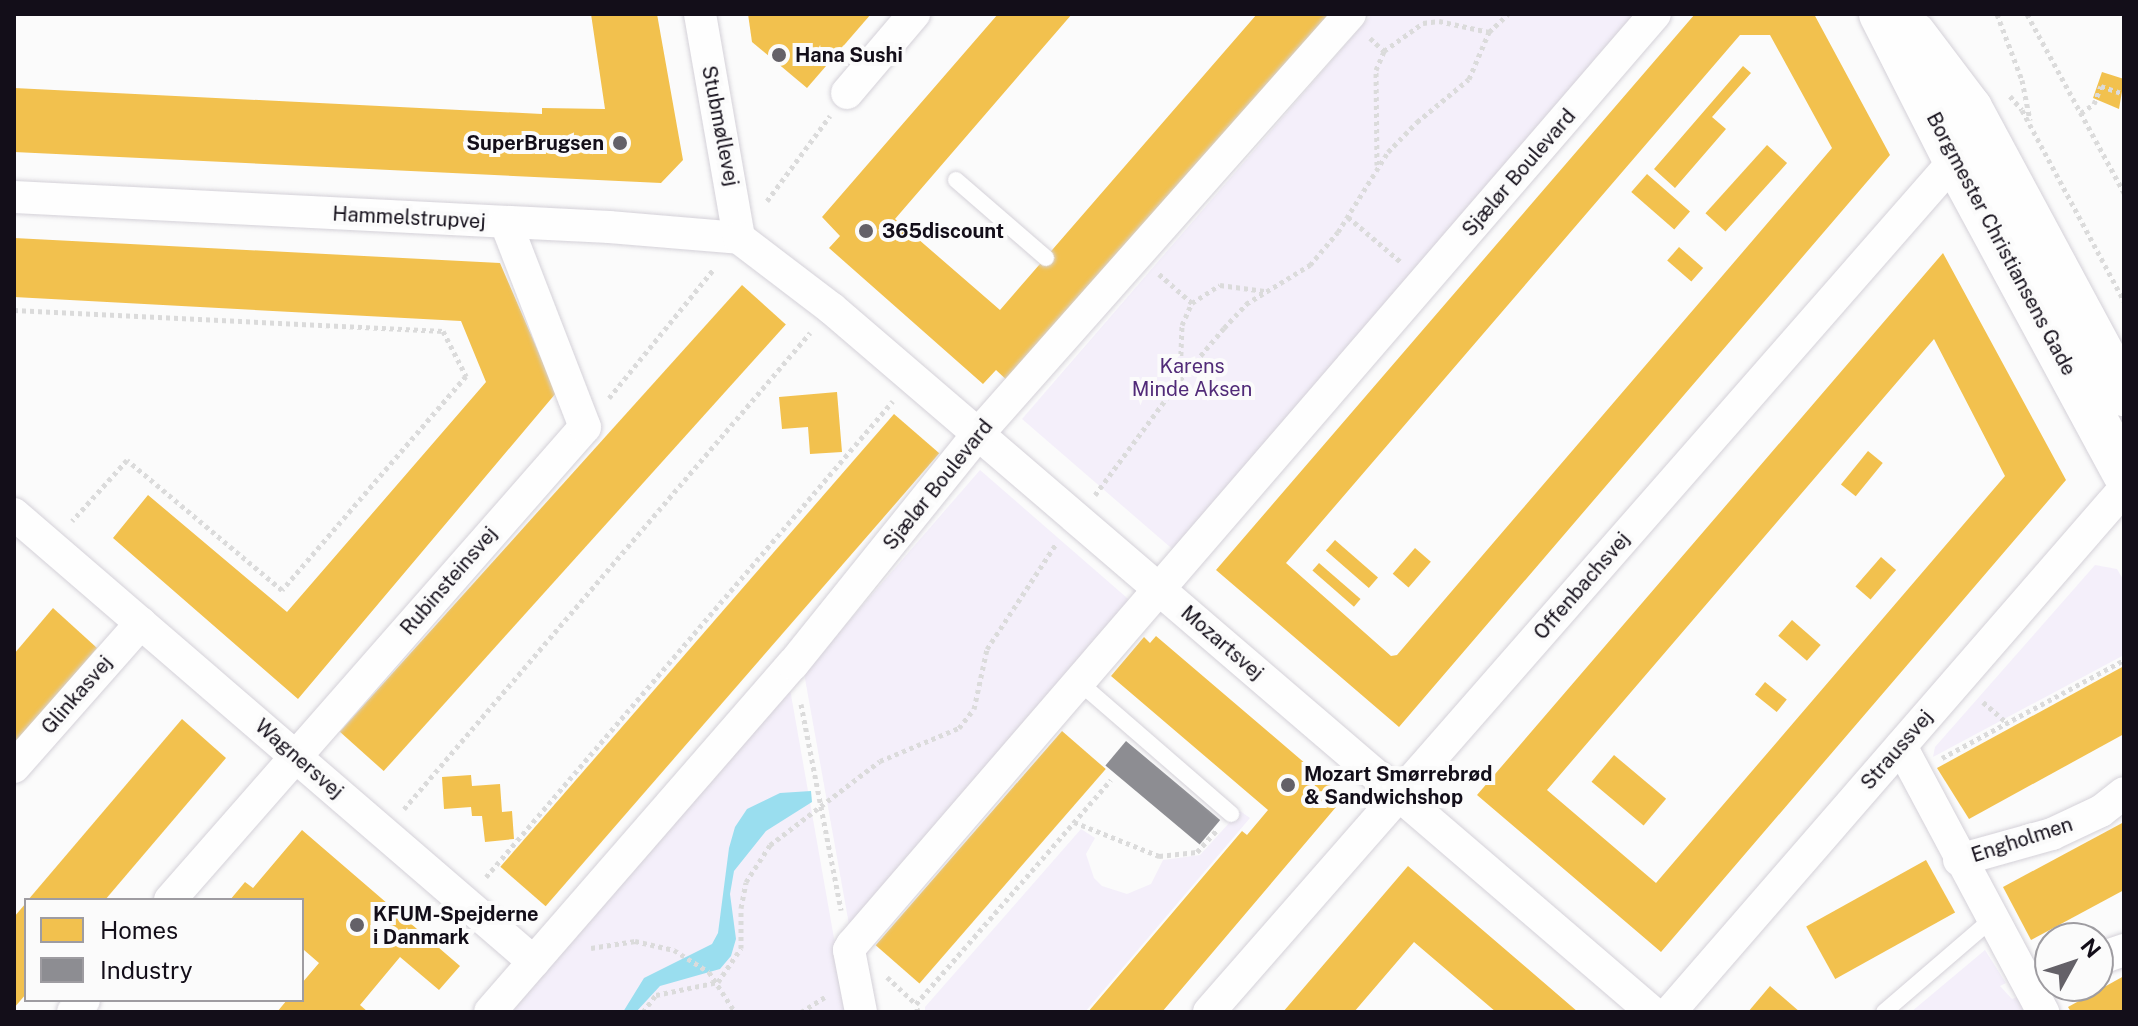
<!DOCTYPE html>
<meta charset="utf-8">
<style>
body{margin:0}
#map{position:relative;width:2138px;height:1026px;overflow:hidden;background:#fbfbfb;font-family:"Public Sans",sans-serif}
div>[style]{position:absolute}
.green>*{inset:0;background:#f4effa}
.water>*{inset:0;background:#9adeef}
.homes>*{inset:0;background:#f2c14e;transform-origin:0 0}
.industry>*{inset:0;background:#8d8d92;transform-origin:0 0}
.path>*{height:5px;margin-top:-2.5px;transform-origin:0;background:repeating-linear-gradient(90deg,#dbdbdb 0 4px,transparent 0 8px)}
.roads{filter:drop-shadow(0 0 2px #d4d1d8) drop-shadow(0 0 2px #d4d1d8)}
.lane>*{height:16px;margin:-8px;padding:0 8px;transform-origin:8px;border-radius:8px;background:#fefefe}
.street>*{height:32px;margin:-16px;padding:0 16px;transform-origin:16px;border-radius:16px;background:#fefefe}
.secondary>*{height:44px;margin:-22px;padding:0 22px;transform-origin:22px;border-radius:22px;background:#fefefe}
.dots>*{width:22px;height:22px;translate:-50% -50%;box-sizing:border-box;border:4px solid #fbfbfb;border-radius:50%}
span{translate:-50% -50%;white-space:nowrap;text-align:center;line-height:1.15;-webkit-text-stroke:8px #fbfbfb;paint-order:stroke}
.poi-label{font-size:20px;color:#130e19;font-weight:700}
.left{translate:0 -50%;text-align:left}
.right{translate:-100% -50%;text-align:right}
.street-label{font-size:20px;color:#130e19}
.park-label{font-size:20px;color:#512b78}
.frame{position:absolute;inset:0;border:16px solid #130e19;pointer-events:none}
.legend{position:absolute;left:24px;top:898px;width:280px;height:104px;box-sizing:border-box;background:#fbfbfb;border:2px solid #9e9ca1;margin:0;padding:10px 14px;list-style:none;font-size:24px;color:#130e19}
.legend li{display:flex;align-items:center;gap:16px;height:40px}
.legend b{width:40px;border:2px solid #9e9ca1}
.north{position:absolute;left:2034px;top:922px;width:80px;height:80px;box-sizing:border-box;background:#fbfbfb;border:2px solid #9e9ca1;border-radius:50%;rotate:50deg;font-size:22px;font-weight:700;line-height:32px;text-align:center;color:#130e19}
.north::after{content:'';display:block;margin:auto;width:28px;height:36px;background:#646168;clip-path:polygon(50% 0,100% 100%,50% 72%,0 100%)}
</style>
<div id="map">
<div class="green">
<div style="clip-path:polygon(1372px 14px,1639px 14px,1177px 553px,1022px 419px)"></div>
<div style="clip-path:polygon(980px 470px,1134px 604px,850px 930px,804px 673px)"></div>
<div style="clip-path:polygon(2095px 565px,2117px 569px,2124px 581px,2124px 655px,1933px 757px,1935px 747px)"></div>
<div style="clip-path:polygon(790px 689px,847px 1012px,512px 1012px,523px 998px)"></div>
<div style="clip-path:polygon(1240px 811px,1250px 818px,1085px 1012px,925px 1012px,925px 1007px,1081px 829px,1095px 838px,1086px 854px,1094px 878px,1102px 886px,1127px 894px,1151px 884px,1163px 860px,1200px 855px)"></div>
<div style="clip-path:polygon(1985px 950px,2006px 983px,2000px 986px,2012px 999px,2021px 996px,2028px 1010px,1911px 1012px)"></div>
</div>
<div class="water">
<div style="clip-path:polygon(811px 791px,812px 802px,766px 831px,734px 871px,730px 894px,736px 939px,731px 956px,720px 969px,660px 986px,636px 1012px,623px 1012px,644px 978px,712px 944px,718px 933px,729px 848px,735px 827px,747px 809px,780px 793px)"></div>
</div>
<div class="homes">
<div style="clip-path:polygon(591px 14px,657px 14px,683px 160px,661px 183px,14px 152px,14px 88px,542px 114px,542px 108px,605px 109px)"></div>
<div style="clip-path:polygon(748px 14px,871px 14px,807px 88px,752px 42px)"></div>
<div style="clip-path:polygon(998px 14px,1072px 14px,895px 219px,1000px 310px,1257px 14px,1333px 14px,1011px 384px,996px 370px,983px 384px,829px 248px,840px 236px,822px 217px)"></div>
<div style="clip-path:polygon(evenodd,1695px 14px,1814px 14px,1890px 155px,1399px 727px,1216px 570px,1695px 14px,1740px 35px,1770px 35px,1832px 148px,1397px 655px,1391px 656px,1286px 563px,1740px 35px)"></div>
<div style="clip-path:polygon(1743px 66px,1751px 73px,1712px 117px,1726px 129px,1675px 188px,1654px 169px)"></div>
<div style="clip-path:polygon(2102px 72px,2124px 79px,2119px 109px,2093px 98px)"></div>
<div style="left:1767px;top:145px;width:27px;height:92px;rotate:42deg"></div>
<div style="left:1647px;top:174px;width:57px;height:24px;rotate:41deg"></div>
<div style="clip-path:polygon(14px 238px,500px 263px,556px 393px,298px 699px,113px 538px,148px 495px,287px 612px,486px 382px,461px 321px,14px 297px)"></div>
<div style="left:1679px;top:247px;width:32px;height:18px;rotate:41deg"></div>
<div style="clip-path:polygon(evenodd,1943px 253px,2066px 480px,1661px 952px,1477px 795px,1943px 253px,1934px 339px,2005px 476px,1656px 883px,1547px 790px,1934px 339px)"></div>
<div style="left:742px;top:285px;width:59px;height:601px;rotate:42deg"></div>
<div style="clip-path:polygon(837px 392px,842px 452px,810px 454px,808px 427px,782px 429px,779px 397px)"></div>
<div style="left:894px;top:414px;width:60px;height:600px;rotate:41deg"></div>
<div style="left:1868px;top:451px;width:19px;height:43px;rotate:39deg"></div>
<div style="left:1335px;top:540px;width:57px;height:14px;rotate:41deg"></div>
<div style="left:1415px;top:548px;width:21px;height:34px;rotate:41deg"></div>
<div style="left:1881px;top:557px;width:20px;height:39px;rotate:41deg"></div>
<div style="left:1319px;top:563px;width:55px;height:10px;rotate:41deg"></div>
<div style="clip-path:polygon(53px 608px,97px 648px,14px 746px,14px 654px)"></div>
<div style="left:1792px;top:620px;width:38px;height:21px;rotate:41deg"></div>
<div style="clip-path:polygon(1156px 636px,1334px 788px,1325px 798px,1336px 807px,1162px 1012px,1088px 1012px,1242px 831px,1247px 835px,1268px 810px,1111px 676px,1144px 637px,1150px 643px)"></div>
<div style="clip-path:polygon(2124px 666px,2124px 734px,1969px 819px,1937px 768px)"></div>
<div style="left:1765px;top:682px;width:28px;height:16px;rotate:39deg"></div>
<div style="clip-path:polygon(182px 719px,226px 758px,105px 900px,28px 900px)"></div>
<div style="left:1062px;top:731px;width:58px;height:284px;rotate:41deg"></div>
<div style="left:1614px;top:755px;width:68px;height:35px;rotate:40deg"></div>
<div style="clip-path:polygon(471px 775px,472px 786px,500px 784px,502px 812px,512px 811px,514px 839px,485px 842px,482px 816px,472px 816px,471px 807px,444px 809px,442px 777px)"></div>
<div style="clip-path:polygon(2124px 822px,2124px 890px,2031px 940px,2003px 887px)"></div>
<div style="clip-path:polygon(302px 830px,460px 966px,439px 990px,400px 957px,360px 1005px,368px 1012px,277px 1012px,287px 1000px,302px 1000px,302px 983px,319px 963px,304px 950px,302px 952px,302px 900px,230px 900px,245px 882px,253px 888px)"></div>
<div style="left:1926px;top:860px;width:60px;height:137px;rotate:61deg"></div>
<div style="clip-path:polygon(1408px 866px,1578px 1012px,1496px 1012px,1414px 942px,1354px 1012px,1283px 1012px)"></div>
<div style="clip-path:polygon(26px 903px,26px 994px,14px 1008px,14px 917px)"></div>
<div style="clip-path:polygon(2124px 976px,2124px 1012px,2071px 1012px,2068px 1007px)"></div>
<div style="clip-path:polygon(1770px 986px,1800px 1012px,1748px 1012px)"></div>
</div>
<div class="industry">
<div style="left:1126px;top:741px;width:123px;height:32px;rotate:40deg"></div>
</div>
<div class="path">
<div style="left:1997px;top:14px;width:71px;rotate:69.3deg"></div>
<div style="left:2022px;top:80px;width:41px;rotate:78.7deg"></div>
<div style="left:2027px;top:14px;width:204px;rotate:61.5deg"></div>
<div style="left:1370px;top:38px;width:19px;rotate:43deg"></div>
<div style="left:2010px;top:96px;width:18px;rotate:49deg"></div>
<div style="left:2022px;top:110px;width:217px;rotate:61.9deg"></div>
<div style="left:2081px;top:113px;width:16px;rotate:-35deg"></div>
<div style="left:2094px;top:104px;width:19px;rotate:-69deg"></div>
<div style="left:2101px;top:86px;width:24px;rotate:19deg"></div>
<div style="left:1377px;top:165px;width:95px;rotate:-90.6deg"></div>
<div style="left:1376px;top:70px;width:21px;rotate:-67deg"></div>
<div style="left:1384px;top:51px;width:48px;rotate:-35.7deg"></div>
<div style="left:1423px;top:23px;width:16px;rotate:-7deg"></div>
<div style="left:1439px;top:21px;width:51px;rotate:12.4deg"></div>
<div style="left:767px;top:201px;width:106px;rotate:-53.5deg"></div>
<div style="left:1348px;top:217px;width:71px;rotate:40.4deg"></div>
<div style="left:1159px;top:274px;width:44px;rotate:41.3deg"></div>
<div style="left:14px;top:310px;width:430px;rotate:2.8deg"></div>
<div style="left:443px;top:331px;width:51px;rotate:62.9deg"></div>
<div style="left:466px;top:376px;width:282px;rotate:130.7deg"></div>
<div style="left:282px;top:590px;width:202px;rotate:-140deg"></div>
<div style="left:127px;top:460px;width:82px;rotate:132deg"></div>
<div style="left:1180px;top:379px;width:54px;rotate:-87.9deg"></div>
<div style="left:1182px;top:325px;width:24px;rotate:-66deg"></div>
<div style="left:1192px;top:303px;width:33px;rotate:-33deg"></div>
<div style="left:1220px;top:285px;width:45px;rotate:7.6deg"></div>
<div style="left:609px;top:398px;width:166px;rotate:-50.9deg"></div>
<div style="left:1095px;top:495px;width:143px;rotate:-53.5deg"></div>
<div style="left:1180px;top:380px;width:68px;rotate:-49.8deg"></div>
<div style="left:1224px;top:328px;width:33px;rotate:-47deg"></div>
<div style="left:1246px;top:304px;width:75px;rotate:-31.4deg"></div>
<div style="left:1310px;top:265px;width:43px;rotate:-49.7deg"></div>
<div style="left:1338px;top:232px;width:94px;rotate:-58deg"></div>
<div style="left:1388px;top:152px;width:42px;rotate:-46deg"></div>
<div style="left:1417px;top:122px;width:67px;rotate:-39.6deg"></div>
<div style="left:1469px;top:79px;width:51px;rotate:-66.9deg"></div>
<div style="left:1489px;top:32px;width:26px;rotate:-43deg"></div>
<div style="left:1983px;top:702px;width:33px;rotate:41deg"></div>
<div style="left:801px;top:704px;width:210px;rotate:79deg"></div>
<div style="left:1942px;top:758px;width:207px;rotate:-28.3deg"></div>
<div style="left:404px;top:809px;width:626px;rotate:-49.54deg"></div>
<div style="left:1074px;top:822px;width:92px;rotate:21.8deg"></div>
<div style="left:1159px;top:856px;width:38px;rotate:-6deg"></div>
<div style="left:1197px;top:852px;width:30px;rotate:-48deg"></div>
<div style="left:486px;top:877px;width:626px;rotate:-49.47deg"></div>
<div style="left:591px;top:948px;width:45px;rotate:-9deg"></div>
<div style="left:635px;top:941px;width:40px;rotate:13deg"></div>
<div style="left:674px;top:950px;width:41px;rotate:32.2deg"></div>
<div style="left:709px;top:972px;width:48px;rotate:57deg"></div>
<div style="left:887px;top:977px;width:40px;rotate:43deg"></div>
<div style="left:643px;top:1012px;width:21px;rotate:-53deg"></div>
<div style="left:656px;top:995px;width:63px;rotate:-11.8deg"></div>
<div style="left:718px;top:982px;width:41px;rotate:-55.9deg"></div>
<div style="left:741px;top:948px;width:40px;rotate:-90deg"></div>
<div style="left:741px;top:908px;width:26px;rotate:-79deg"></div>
<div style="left:746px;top:882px;width:44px;rotate:-57deg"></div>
<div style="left:770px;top:845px;width:138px;rotate:-37.4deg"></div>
<div style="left:880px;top:761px;width:86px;rotate:-22.7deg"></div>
<div style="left:959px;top:728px;width:24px;rotate:-52deg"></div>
<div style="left:974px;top:709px;width:61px;rotate:-77.8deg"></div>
<div style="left:987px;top:649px;width:126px;rotate:-56.7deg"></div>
<div style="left:801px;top:1012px;width:28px;rotate:-32deg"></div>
<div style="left:918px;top:1012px;width:8px;rotate:-104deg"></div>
<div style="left:916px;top:1004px;width:297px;rotate:-49deg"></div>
</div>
<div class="roads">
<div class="lane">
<div style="left:956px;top:180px;width:119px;rotate:40.9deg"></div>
<div style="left:1080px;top:683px;width:200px;rotate:40.9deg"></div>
<div style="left:1884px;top:1012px;width:143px;rotate:-40.7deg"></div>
</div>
<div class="street">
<div style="left:700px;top:14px;width:227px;rotate:80.1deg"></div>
<div style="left:847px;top:93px;width:104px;rotate:-49.7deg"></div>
<div style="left:14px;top:197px;width:596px;rotate:2.89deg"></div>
<div style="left:609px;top:227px;width:130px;rotate:4.8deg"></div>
<div style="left:739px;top:238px;width:116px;rotate:37.3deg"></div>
<div style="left:831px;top:308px;width:1082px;rotate:40.61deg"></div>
<div style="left:14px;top:514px;width:686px;rotate:40.75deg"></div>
<div style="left:1901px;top:746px;width:302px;rotate:61.9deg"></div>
<div style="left:14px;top:767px;width:192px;rotate:-48.6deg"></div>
<div style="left:1959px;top:860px;width:97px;rotate:-15.6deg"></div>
<div style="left:2052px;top:834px;width:54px;rotate:-25.1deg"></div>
<div style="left:2101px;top:811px;width:29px;rotate:-38deg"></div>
<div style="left:170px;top:900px;width:629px;rotate:-48.74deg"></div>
<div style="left:585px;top:427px;width:219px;rotate:-111.2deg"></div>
<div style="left:2098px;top:959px;width:28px;rotate:-19deg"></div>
<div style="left:73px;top:1012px;width:16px;rotate:-47deg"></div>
<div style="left:490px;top:1012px;width:461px;rotate:-49deg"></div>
<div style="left:793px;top:664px;width:295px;rotate:-51.2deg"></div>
<div style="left:978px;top:434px;width:561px;rotate:-48.47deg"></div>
<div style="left:861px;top:1012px;width:63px;rotate:-101deg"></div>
<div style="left:849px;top:950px;width:6px;rotate:-59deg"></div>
<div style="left:852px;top:945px;width:1229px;rotate:-49.22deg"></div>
<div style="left:1209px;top:1012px;width:1132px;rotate:-48.8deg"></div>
<div style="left:1670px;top:1012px;width:693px;rotate:-49.04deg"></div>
</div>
<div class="secondary">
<div style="left:1881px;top:14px;width:164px;rotate:63.1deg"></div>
<div style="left:1955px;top:160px;width:356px;rotate:61.6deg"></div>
<div style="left:1914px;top:34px;width:93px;rotate:52.9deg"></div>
<div style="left:1970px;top:108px;width:325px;rotate:61.7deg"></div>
</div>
</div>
<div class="dots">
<div style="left:779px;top:55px;background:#646168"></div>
<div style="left:620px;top:143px;background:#646168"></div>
<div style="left:866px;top:231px;background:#646168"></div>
<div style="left:1288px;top:785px;background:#646168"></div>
<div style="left:357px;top:925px;background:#646168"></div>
</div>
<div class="poi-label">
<span class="left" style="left:795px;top:55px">Hana Sushi</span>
<span class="right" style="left:604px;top:143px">SuperBrugsen</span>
<span class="left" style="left:882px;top:231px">365discount</span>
<span class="left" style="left:1304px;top:786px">Mozart Smørrebrød<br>&amp; Sandwichshop</span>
<span class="left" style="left:373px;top:926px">KFUM-Spejderne<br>i Danmark</span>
</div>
<div class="street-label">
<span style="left:720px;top:126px;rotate:79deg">Stubmøllevej</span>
<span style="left:1519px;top:173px;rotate:-49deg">Sjælør Boulevard</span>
<span style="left:409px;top:218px;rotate:3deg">Hammelstrupvej</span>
<span style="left:2001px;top:244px;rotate:62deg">Borgmester Christiansens Gade</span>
<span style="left:938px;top:485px;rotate:-51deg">Sjælør Boulevard</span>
<span style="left:449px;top:581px;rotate:-49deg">Rubinsteinsvej</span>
<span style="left:1582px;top:586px;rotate:-49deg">Offenbachsvej</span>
<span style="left:1222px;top:643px;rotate:41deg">Mozartsvej</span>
<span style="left:77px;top:695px;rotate:-49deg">Glinkasvej</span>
<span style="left:1897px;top:750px;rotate:-49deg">Straussvej</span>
<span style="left:299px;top:759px;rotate:41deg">Wagnersvej</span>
<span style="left:2022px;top:840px;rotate:-18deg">Engholmen</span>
</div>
<div class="park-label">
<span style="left:1192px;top:378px">Karens<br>Minde Aksen</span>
</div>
<div class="frame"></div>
<ul class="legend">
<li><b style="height:22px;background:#f2c14e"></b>Homes</li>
<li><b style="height:22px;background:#8d8d92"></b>Industry</li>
</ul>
<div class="north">N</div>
</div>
